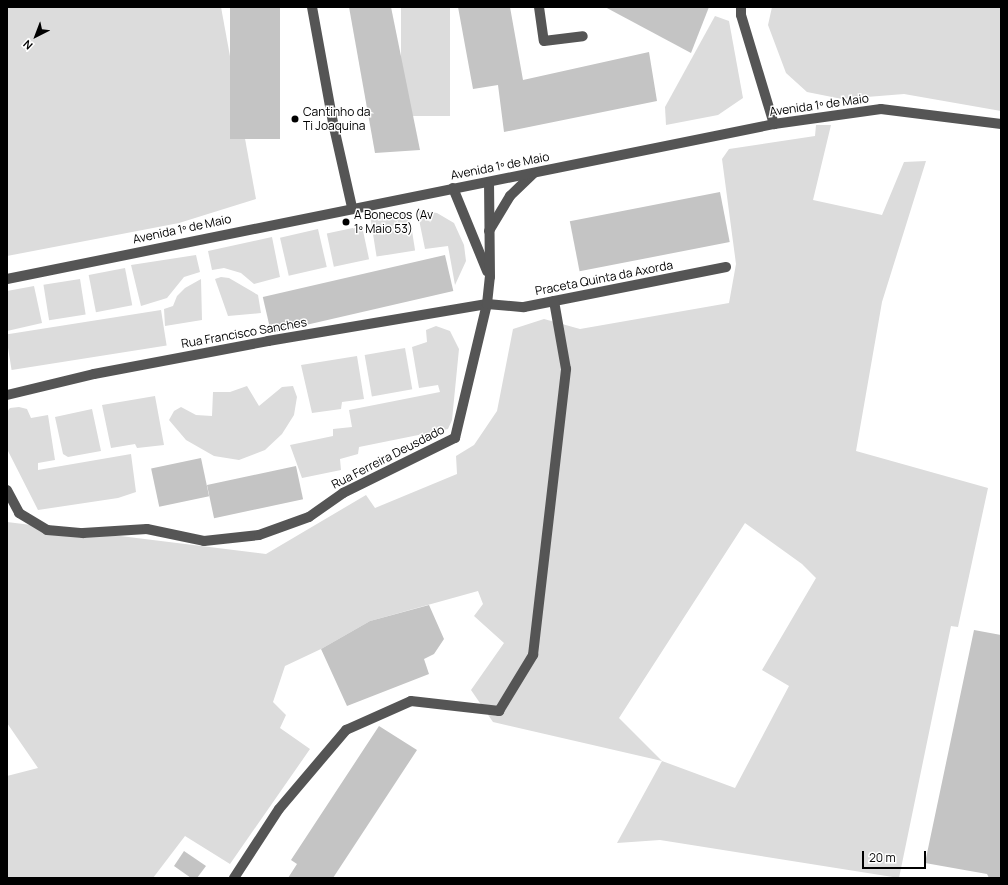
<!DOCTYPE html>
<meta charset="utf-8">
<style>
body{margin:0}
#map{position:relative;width:1008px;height:885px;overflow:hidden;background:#fff;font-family:Manrope,sans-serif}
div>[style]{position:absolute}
.green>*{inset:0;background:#dcdcdc;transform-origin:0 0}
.building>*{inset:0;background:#c4c4c4;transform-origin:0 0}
.minor>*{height:10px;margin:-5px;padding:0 5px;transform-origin:5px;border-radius:5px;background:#555}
.dots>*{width:11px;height:11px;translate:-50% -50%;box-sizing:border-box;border:2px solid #fff;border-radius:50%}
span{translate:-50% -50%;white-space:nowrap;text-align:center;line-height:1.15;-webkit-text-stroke:3px #fff;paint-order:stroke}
.street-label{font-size:12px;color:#000}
.poi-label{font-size:12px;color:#000}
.left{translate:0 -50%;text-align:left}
.frame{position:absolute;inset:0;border:8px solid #000;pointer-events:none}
.north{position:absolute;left:16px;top:16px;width:40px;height:40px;-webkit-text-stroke:3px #fff;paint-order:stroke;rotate:222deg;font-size:11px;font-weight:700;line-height:16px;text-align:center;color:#000}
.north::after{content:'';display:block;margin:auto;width:14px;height:18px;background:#000;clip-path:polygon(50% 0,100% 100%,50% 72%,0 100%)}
.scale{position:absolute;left:862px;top:851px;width:64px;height:18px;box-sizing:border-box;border:2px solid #000;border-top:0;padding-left:5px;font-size:12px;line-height:14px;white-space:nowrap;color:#000;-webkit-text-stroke:3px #fff;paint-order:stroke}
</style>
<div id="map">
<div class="green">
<div style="clip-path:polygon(7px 7px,221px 7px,256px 199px,179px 223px,7px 256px)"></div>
<div style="left:401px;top:7px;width:49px;height:109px"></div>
<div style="clip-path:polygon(772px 7px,1001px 7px,1001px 111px,904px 94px,842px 99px,807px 92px,786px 73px,768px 25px)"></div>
<div style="clip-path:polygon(715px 16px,729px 21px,743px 98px,718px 115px,666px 125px,665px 107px)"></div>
<div style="clip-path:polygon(evenodd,816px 125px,831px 125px,813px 200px,882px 215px,904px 162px,926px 161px,882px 302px,856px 451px,988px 488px,958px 627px,951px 626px,899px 878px,660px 840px,617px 843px,662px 761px,493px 722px,471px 690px,504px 643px,474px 616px,483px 604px,478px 591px,370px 621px,321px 649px,285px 666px,273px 702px,286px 715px,280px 728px,310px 749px,230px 864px,185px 836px,153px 878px,7px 878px,7px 776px,38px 768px,7px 723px,7px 522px,266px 554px,366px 495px,375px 508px,457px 474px,456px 456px,474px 445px,497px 411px,513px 329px,544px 319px,580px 329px,729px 303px,736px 264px,722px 159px,729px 149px,815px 136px,816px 125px,745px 523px,802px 564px,816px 578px,762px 670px,789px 686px,735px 788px,662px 761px,619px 718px,745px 523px)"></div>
<div style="clip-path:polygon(417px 210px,437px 213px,454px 223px,464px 245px,466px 261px,455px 285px,448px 246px,425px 249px)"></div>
<div style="left:409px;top:212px;width:39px;height:39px;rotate:81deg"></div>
<div style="left:362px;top:226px;width:34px;height:36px;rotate:78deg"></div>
<div style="left:318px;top:229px;width:39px;height:39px;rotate:77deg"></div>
<div style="clip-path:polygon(272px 237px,280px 277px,254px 284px,241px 273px,224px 268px,212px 270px,208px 251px)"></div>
<div style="clip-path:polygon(196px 255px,200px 272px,184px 277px,167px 298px,141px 306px,131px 265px)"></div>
<div style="left:125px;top:268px;width:38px;height:37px;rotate:79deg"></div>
<div style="clip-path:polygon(221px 277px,229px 278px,258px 295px,261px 313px,228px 316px,215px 279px)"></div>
<div style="left:80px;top:279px;width:36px;height:37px;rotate:81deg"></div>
<div style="clip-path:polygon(201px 279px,202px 320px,165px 326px,164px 309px,173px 306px,177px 296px,185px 288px)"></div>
<div style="clip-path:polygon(34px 286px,42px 323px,7px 331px,7px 291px)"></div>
<div style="left:161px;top:310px;width:36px;height:157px;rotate:81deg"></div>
<div style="clip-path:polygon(436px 326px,450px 331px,459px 349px,452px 420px,448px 429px,359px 447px,358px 454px,340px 459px,341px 470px,302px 478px,290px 445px,333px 436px,333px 429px,352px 427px,349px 410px,440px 392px,438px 385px,419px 388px,412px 347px,427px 342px,426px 330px)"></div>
<div style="left:405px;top:348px;width:42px;height:41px;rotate:80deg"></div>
<div style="clip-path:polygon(357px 356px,364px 399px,342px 402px,341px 409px,312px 413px,301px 365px)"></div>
<div style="clip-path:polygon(247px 386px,259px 406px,282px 387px,293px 386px,297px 397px,294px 415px,282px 434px,265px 450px,239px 460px,214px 456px,186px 440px,169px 420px,174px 411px,181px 407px,196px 415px,212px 416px,213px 392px,230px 392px)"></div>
<div style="clip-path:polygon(155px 396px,164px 445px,137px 448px,135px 444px,111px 448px,102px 405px)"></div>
<div style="clip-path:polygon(19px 407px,27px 409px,31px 418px,48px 415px,55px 460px,38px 463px,38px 470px,131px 454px,136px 492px,118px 498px,38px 510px,7px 449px,7px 412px,10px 408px)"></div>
<div style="clip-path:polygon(92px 409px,101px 451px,68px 457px,63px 454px,55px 417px)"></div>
</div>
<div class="building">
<div style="left:230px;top:7px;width:50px;height:132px"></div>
<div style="clip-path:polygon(349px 7px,391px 7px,420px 150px,375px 153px)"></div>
<div style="clip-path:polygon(458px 7px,510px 7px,523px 80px,649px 52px,657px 101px,504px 132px,498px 85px,473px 89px)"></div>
<div style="clip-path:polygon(605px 7px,709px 7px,691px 53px)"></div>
<div style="left:720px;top:192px;width:51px;height:153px;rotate:79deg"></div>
<div style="left:445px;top:255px;width:37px;height:187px;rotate:77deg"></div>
<div style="left:201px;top:458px;width:39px;height:51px;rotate:78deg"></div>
<div style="left:296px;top:466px;width:34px;height:91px;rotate:78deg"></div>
<div style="clip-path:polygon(429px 605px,444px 639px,434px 654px,424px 659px,429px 674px,347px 706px,321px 649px,370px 621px)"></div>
<div style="clip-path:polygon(974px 630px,1001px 635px,1001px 878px,989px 878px,987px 874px,925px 863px)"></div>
<div style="clip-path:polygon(379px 726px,417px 750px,333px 878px,288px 878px,297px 864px,291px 860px)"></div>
<div style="clip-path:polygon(184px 851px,206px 866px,197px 878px,191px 878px,174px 866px)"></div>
</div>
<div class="minor">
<div style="left:312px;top:7px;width:118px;rotate:79.7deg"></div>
<div style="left:333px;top:123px;width:86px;rotate:77.3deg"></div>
<div style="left:539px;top:7px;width:34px;rotate:82deg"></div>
<div style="left:544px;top:41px;width:39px;rotate:-7deg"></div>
<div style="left:741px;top:7px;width:8px;rotate:90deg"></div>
<div style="left:741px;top:15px;width:114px;rotate:73.2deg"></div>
<div style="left:453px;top:188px;width:90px;rotate:67.7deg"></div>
<div style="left:489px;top:231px;width:41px;rotate:-59deg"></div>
<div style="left:510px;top:196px;width:33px;rotate:-44deg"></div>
<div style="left:7px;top:279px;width:783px;rotate:-11.42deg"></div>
<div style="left:774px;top:124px;width:108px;rotate:-8deg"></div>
<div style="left:881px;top:109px;width:121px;rotate:7.1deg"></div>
<div style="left:7px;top:395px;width:89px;rotate:-13.6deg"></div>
<div style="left:94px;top:374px;width:177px;rotate:-10.7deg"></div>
<div style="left:268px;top:341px;width:222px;rotate:-9.6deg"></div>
<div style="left:487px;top:304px;width:37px;rotate:5deg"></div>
<div style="left:524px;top:307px;width:206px;rotate:-11.2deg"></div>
<div style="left:7px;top:490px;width:26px;rotate:62deg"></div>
<div style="left:19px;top:513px;width:33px;rotate:31deg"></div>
<div style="left:47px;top:530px;width:36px;rotate:5deg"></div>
<div style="left:83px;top:533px;width:64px;rotate:-3.6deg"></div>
<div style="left:147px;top:529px;width:58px;rotate:11.9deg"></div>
<div style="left:204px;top:541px;width:55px;rotate:-6.2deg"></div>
<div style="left:259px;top:535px;width:53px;rotate:-19.8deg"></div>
<div style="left:309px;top:517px;width:42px;rotate:-35.2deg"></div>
<div style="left:343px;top:493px;width:125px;rotate:-26.2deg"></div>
<div style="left:455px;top:438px;width:138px;rotate:-76.6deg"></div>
<div style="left:487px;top:304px;width:27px;rotate:-84deg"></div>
<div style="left:490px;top:277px;width:94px;rotate:-90.6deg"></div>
<div style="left:234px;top:878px;width:82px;rotate:-56.9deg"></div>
<div style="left:279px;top:809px;width:104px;rotate:-49.7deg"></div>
<div style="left:346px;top:730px;width:71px;rotate:-24deg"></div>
<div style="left:411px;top:701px;width:89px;rotate:6.5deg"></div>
<div style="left:499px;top:711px;width:66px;rotate:-58.7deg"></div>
<div style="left:533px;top:655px;width:288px;rotate:-83.4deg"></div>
<div style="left:566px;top:369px;width:69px;rotate:-100deg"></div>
</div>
<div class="dots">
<div style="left:295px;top:119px;background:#000"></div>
<div style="left:346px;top:222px;background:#000"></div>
</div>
<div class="street-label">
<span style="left:819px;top:105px;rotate:-8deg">Avenida 1º de Maio</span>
<span style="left:500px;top:166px;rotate:-11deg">Avenida 1º de Maio</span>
<span style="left:182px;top:229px;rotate:-12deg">Avenida 1º de Maio</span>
<span style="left:604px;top:278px;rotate:-11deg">Praceta Quinta da Axorda</span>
<span style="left:244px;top:333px;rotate:-10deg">Rua Francisco Sanches</span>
<span style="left:388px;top:457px;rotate:-27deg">Rua Ferreira Deusdado</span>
</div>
<div class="poi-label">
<span class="left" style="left:303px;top:119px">Cantinho da<br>Ti Joaquina</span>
<span class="left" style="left:354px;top:222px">A Bonecos (Av<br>1º Maio 53)</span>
</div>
<div class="frame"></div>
<div class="north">N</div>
<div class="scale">20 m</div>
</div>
